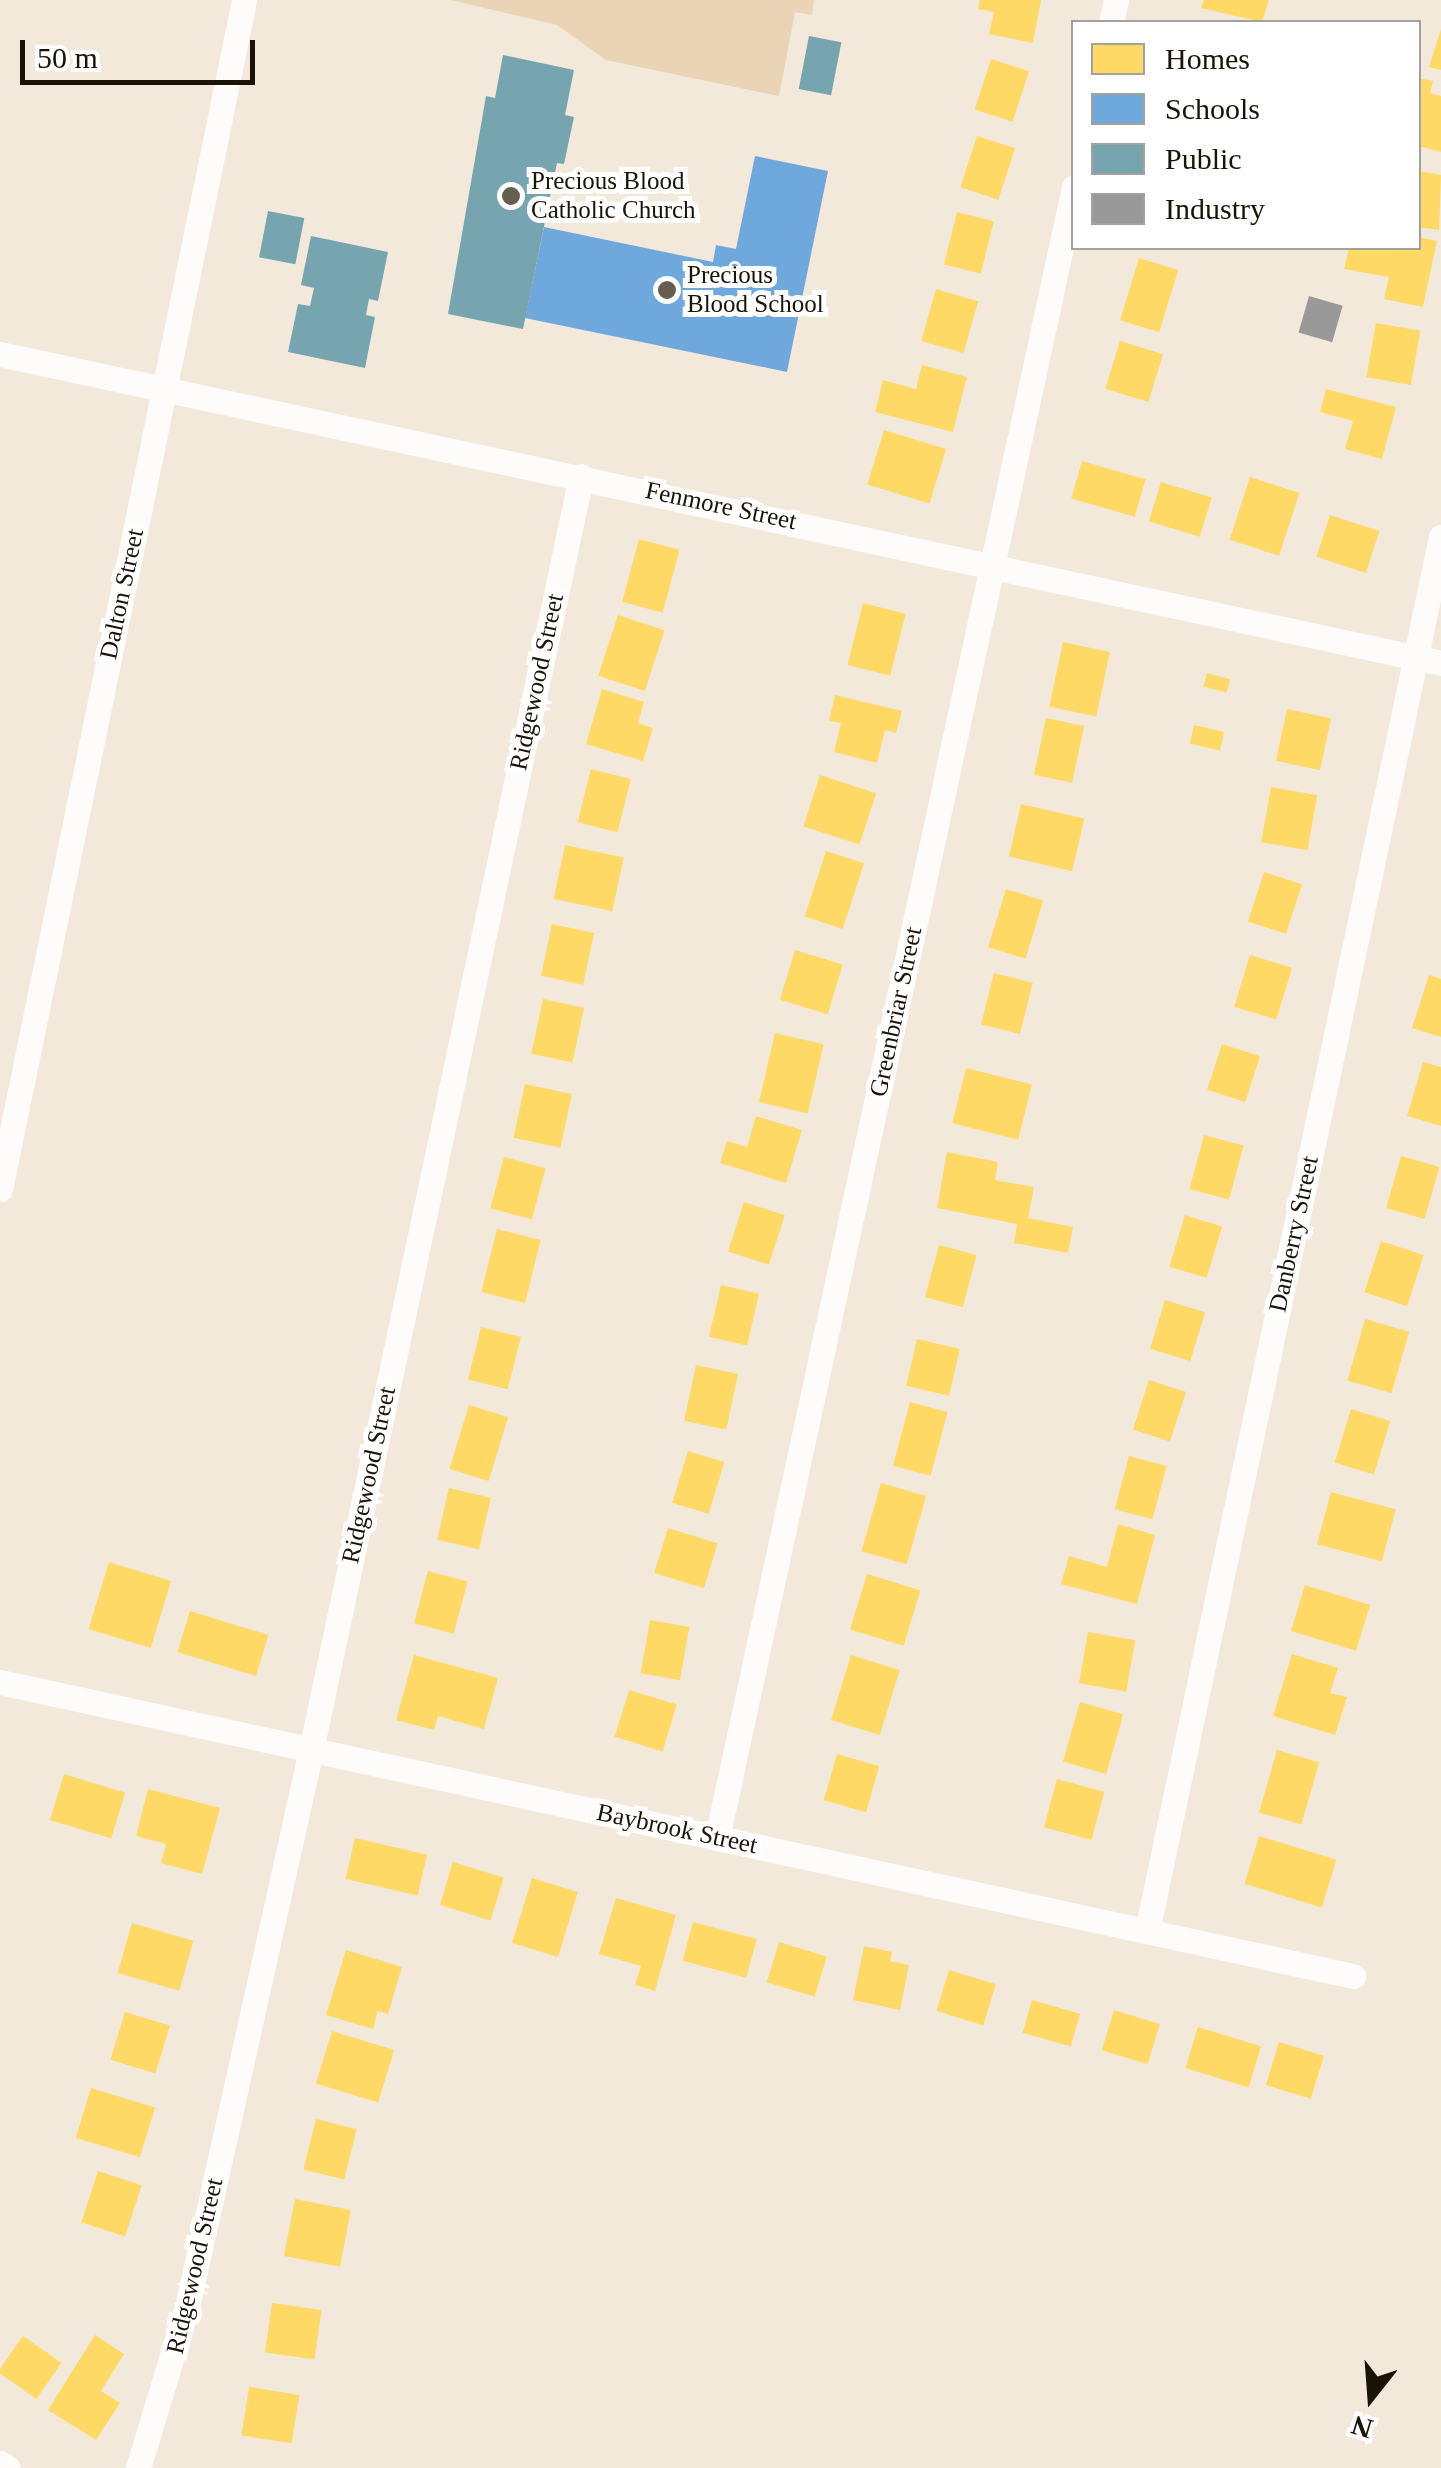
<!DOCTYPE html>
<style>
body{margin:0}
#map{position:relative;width:1441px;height:2468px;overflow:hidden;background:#f2e9db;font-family:"Times New Roman",serif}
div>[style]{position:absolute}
.green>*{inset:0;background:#e9d4b5}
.homes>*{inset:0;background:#ffd966;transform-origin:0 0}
.schools>*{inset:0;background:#6fa8dc}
.public>*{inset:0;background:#76a5af;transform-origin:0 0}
.industry>*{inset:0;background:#999;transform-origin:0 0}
.street>*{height:25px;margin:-12.5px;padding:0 12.5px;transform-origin:12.5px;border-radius:12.5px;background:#fdfcfa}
.dots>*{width:28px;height:28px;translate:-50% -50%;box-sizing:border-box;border:5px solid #fff;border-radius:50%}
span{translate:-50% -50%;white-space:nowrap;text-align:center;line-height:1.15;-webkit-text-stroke:10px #fff;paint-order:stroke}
.poi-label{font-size:25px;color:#1a1307}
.left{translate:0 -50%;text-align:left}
.street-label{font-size:25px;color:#1a1307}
.legend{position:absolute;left:1071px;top:20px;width:350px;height:230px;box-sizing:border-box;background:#fff;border:2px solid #a3a19c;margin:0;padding:12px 18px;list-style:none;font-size:30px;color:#1a1307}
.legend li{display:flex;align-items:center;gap:20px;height:50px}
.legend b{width:50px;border:2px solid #a3a19c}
.north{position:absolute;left:1321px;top:2348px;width:100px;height:100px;-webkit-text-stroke:8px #fff;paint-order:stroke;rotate:197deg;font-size:28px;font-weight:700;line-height:40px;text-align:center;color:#1a1307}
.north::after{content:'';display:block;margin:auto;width:35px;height:45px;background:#1a1307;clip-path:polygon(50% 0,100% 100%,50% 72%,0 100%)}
.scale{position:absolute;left:20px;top:40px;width:235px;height:45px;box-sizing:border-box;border:5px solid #1a1307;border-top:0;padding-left:12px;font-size:30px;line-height:35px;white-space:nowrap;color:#1a1307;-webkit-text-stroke:8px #fff;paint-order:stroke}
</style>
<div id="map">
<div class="green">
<div style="clip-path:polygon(451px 0,814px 0,812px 15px,795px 12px,779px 96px,606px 60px,557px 25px)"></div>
</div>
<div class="homes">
<div style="clip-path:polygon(980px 0,1041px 0,1033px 43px,989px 34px,994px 12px,978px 9px)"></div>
<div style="clip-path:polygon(1204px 0,1269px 0,1262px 22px,1201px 8px)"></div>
<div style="clip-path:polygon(1441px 29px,1441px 70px,1429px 67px)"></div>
<div style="left:991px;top:59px;width:40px;height:53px;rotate:18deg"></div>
<div style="clip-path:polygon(1418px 78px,1433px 81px,1430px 93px,1441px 96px,1441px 152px,1418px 146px)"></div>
<div style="left:977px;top:136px;width:40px;height:54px;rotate:18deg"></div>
<div style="clip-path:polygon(1418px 171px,1441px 175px,1439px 230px,1418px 227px)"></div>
<div style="left:957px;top:212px;width:38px;height:54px;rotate:14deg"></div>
<div style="clip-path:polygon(1418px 237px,1437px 241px,1423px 307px,1384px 299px,1389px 277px,1344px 269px,1349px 248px,1418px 248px)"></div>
<div style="left:1139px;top:258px;width:41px;height:65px;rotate:17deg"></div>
<div style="left:936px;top:289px;width:44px;height:54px;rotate:16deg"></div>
<div style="left:1376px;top:323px;width:45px;height:55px;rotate:10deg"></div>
<div style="left:1120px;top:341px;width:45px;height:50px;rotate:17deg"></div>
<div style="clip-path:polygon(922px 365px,967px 377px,953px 432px,875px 412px,883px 380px,916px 389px)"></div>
<div style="clip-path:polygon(1326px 389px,1396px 407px,1382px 459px,1345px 449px,1353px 421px,1320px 412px)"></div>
<div style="left:884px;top:430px;width:65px;height:57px;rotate:17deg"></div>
<div style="left:1082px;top:461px;width:66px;height:39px;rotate:16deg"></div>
<div style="left:1250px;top:477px;width:52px;height:66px;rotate:18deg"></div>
<div style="left:1161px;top:482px;width:53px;height:41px;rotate:17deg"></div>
<div style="left:1330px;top:515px;width:52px;height:44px;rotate:18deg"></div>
<div style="left:639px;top:539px;width:42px;height:65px;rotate:15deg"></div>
<div style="left:863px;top:603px;width:44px;height:64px;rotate:14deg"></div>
<div style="left:618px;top:615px;width:49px;height:64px;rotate:18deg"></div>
<div style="left:1063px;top:642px;width:48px;height:66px;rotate:12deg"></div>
<div style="left:1207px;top:673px;width:24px;height:14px;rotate:15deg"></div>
<div style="clip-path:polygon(602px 689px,644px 702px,638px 723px,653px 728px,643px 761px,586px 744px)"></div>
<div style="clip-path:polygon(835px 695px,902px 711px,896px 733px,885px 730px,877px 763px,834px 752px,841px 723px,829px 721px)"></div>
<div style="left:1287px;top:709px;width:45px;height:53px;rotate:12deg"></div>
<div style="left:1046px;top:718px;width:39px;height:58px;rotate:12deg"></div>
<div style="left:1194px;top:725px;width:31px;height:19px;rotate:13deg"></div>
<div style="left:591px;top:769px;width:41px;height:55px;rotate:14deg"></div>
<div style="left:820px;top:775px;width:59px;height:54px;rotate:18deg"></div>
<div style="left:1271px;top:787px;width:47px;height:56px;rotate:10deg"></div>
<div style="left:1021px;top:804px;width:65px;height:54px;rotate:13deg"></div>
<div style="left:565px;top:845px;width:60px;height:55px;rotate:12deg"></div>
<div style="left:826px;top:851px;width:40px;height:69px;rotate:18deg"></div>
<div style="left:1264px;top:872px;width:40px;height:52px;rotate:18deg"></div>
<div style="left:1006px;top:889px;width:39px;height:61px;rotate:17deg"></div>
<div style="left:552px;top:924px;width:43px;height:53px;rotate:12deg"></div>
<div style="left:795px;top:950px;width:50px;height:52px;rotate:17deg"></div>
<div style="left:1250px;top:955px;width:44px;height:54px;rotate:17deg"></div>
<div style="left:994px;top:973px;width:40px;height:53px;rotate:14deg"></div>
<div style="clip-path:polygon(1429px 975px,1441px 979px,1441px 1037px,1412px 1028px)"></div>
<div style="left:543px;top:999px;width:42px;height:56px;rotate:12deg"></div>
<div style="left:775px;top:1033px;width:50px;height:71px;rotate:13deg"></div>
<div style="left:1222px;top:1044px;width:40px;height:48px;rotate:18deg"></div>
<div style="clip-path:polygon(1423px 1062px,1441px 1067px,1441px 1126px,1407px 1116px)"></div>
<div style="left:966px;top:1068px;width:68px;height:57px;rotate:14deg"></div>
<div style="left:525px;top:1084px;width:48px;height:55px;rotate:12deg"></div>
<div style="clip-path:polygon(756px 1116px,802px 1130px,786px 1183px,720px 1163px,727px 1141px,747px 1147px)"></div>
<div style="left:1204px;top:1135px;width:41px;height:56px;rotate:15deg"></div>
<div style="clip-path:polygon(947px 1152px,998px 1162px,995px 1180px,1034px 1187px,1028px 1218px,1073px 1227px,1068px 1253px,1014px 1243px,1017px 1224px,937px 1208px)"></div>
<div style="left:1401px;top:1156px;width:40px;height:54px;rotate:16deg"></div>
<div style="left:504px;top:1157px;width:43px;height:53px;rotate:15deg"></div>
<div style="left:744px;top:1202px;width:43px;height:52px;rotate:18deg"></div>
<div style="left:1185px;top:1215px;width:39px;height:54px;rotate:17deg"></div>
<div style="left:497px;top:1229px;width:45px;height:65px;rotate:14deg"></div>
<div style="left:1381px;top:1241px;width:45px;height:54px;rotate:18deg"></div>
<div style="left:939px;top:1245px;width:39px;height:54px;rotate:15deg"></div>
<div style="left:721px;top:1285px;width:39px;height:53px;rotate:13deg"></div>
<div style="left:1165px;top:1300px;width:42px;height:51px;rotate:17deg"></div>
<div style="left:1365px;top:1319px;width:46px;height:64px;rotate:16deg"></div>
<div style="left:481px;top:1327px;width:41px;height:54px;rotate:14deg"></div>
<div style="left:917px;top:1339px;width:44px;height:48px;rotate:13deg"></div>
<div style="left:696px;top:1365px;width:43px;height:57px;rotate:12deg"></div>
<div style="left:1149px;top:1380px;width:39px;height:52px;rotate:18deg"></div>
<div style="left:910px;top:1402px;width:39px;height:66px;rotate:15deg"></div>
<div style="left:469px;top:1405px;width:41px;height:67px;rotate:17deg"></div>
<div style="left:1351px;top:1409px;width:41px;height:56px;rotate:17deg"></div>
<div style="left:688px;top:1451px;width:38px;height:54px;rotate:17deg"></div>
<div style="left:1129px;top:1456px;width:39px;height:55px;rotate:15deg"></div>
<div style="left:881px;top:1483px;width:47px;height:71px;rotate:16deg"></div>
<div style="left:449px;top:1488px;width:43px;height:53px;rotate:13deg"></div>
<div style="left:1331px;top:1492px;width:67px;height:54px;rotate:15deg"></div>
<div style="clip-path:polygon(1118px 1524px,1155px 1535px,1137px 1604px,1061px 1584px,1069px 1556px,1107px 1567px)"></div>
<div style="left:668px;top:1528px;width:52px;height:47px;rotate:17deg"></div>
<div style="left:109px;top:1562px;width:65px;height:70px;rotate:17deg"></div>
<div style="left:428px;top:1571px;width:41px;height:54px;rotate:15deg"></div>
<div style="left:867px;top:1574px;width:56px;height:58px;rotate:17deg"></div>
<div style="left:1305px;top:1585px;width:68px;height:48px;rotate:17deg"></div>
<div style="left:190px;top:1611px;width:82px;height:43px;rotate:17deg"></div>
<div style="left:650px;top:1620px;width:40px;height:54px;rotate:10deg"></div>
<div style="left:1088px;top:1632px;width:48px;height:52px;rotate:10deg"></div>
<div style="clip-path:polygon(1292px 1654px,1338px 1668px,1330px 1693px,1347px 1697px,1335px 1735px,1273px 1716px)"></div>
<div style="clip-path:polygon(414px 1655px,498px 1678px,484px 1729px,438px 1716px,434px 1730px,396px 1720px)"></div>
<div style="left:851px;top:1655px;width:51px;height:68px;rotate:17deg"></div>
<div style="left:629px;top:1690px;width:50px;height:49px;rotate:17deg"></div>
<div style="left:1080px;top:1702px;width:45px;height:62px;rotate:16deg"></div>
<div style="left:1277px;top:1750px;width:44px;height:65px;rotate:16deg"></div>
<div style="left:837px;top:1754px;width:44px;height:48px;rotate:16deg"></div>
<div style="left:64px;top:1774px;width:64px;height:48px;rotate:17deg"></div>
<div style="left:1057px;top:1779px;width:49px;height:50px;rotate:15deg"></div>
<div style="clip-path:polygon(148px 1789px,220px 1808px,202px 1874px,161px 1863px,166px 1844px,136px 1836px)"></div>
<div style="left:1259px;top:1836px;width:81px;height:50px;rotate:17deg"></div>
<div style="left:355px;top:1838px;width:74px;height:42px;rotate:13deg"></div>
<div style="left:453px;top:1862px;width:53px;height:45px;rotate:17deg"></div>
<div style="left:532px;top:1878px;width:48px;height:68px;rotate:17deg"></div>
<div style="clip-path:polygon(616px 1898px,676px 1915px,655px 1991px,635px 1985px,641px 1966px,599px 1954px)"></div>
<div style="left:693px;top:1922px;width:66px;height:40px;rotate:15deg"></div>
<div style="left:132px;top:1923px;width:64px;height:52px;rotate:16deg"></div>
<div style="left:779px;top:1942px;width:50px;height:42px;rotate:17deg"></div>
<div style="clip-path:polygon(864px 1946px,892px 1952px,890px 1961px,909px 1965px,900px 2010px,853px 2000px)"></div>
<div style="clip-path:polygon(346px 1950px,402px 1967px,388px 2014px,378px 2011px,373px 2029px,326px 2015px)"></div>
<div style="left:949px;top:1970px;width:49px;height:43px;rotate:17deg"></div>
<div style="left:1032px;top:2000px;width:50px;height:34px;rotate:16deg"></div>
<div style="left:1114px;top:2010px;width:48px;height:42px;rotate:17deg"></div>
<div style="left:125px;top:2012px;width:47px;height:50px;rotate:17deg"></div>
<div style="left:1198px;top:2027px;width:66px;height:43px;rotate:17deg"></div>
<div style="left:332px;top:2031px;width:65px;height:55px;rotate:17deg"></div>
<div style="left:1279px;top:2042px;width:47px;height:45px;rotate:17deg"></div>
<div style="left:91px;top:2088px;width:67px;height:52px;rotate:17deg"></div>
<div style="left:316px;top:2119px;width:42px;height:52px;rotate:14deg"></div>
<div style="left:98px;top:2171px;width:46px;height:54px;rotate:18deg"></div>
<div style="left:295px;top:2199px;width:57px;height:58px;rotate:11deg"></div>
<div style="left:272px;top:2303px;width:50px;height:50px;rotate:8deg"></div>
<div style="clip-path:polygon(95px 2335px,124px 2354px,101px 2391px,120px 2403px,96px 2440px,48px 2410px)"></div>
<div style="left:23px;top:2336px;width:47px;height:44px;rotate:35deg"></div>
<div style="left:249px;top:2387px;width:51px;height:49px;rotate:9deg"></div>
</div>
<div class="schools">
<div style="clip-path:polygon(755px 156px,828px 171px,787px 372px,525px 318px,544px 227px,713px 262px,716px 245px,736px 249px)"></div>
</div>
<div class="public">
<div style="left:809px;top:36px;width:33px;height:54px;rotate:11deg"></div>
<div style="clip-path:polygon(503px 55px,574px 70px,565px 115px,574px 117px,564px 164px,557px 163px,523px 329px,448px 314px,486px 96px,495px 98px)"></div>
<div style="left:268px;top:211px;width:37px;height:47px;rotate:11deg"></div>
<div style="clip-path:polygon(311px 236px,388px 252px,378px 301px,369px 299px,366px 315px,375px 317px,365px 368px,288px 352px,298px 304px,310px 306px,314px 288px,301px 285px)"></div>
</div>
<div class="industry">
<div style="left:1309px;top:296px;width:35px;height:38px;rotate:16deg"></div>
</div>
<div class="street">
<div style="left:1111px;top:22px;width:23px;rotate:-77deg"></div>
<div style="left:0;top:354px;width:1474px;rotate:12.1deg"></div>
<div style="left:0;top:1189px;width:1214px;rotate:-78.4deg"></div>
<div style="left:0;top:1682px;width:1385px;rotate:12.26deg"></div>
<div style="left:717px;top:1838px;width:1689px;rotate:-77.8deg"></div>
<div style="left:1147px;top:1931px;width:1425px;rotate:-78.09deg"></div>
<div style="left:0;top:2463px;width:9px;rotate:32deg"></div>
<div style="left:138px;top:2468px;width:168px;rotate:-73.1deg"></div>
<div style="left:187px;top:2307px;width:571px;rotate:-77.45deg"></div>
<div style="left:311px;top:1750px;width:1302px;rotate:-78.03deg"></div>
</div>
<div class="dots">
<div style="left:511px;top:196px;background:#665e51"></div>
<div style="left:667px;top:290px;background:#665e51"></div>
</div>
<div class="poi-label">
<span class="left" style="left:531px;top:196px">Precious Blood<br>Catholic Church</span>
<span class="left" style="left:687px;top:290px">Precious<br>Blood School</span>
</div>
<div class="street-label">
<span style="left:721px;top:506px;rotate:12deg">Fenmore Street</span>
<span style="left:122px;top:594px;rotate:-78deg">Dalton Street</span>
<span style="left:537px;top:682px;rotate:-78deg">Ridgewood Street</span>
<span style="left:896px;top:1012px;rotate:-78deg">Greenbriar Street</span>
<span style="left:1294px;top:1234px;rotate:-78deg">Danberry Street</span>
<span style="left:369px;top:1475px;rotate:-78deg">Ridgewood Street</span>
<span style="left:677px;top:1829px;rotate:12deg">Baybrook Street</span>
<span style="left:195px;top:2266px;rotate:-77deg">Ridgewood Street</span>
</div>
<ul class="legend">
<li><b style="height:28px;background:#ffd966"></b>Homes</li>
<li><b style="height:28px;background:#6fa8dc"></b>Schools</li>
<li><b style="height:28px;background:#76a5af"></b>Public</li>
<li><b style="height:28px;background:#999"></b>Industry</li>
</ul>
<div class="north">N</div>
<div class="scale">50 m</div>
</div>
